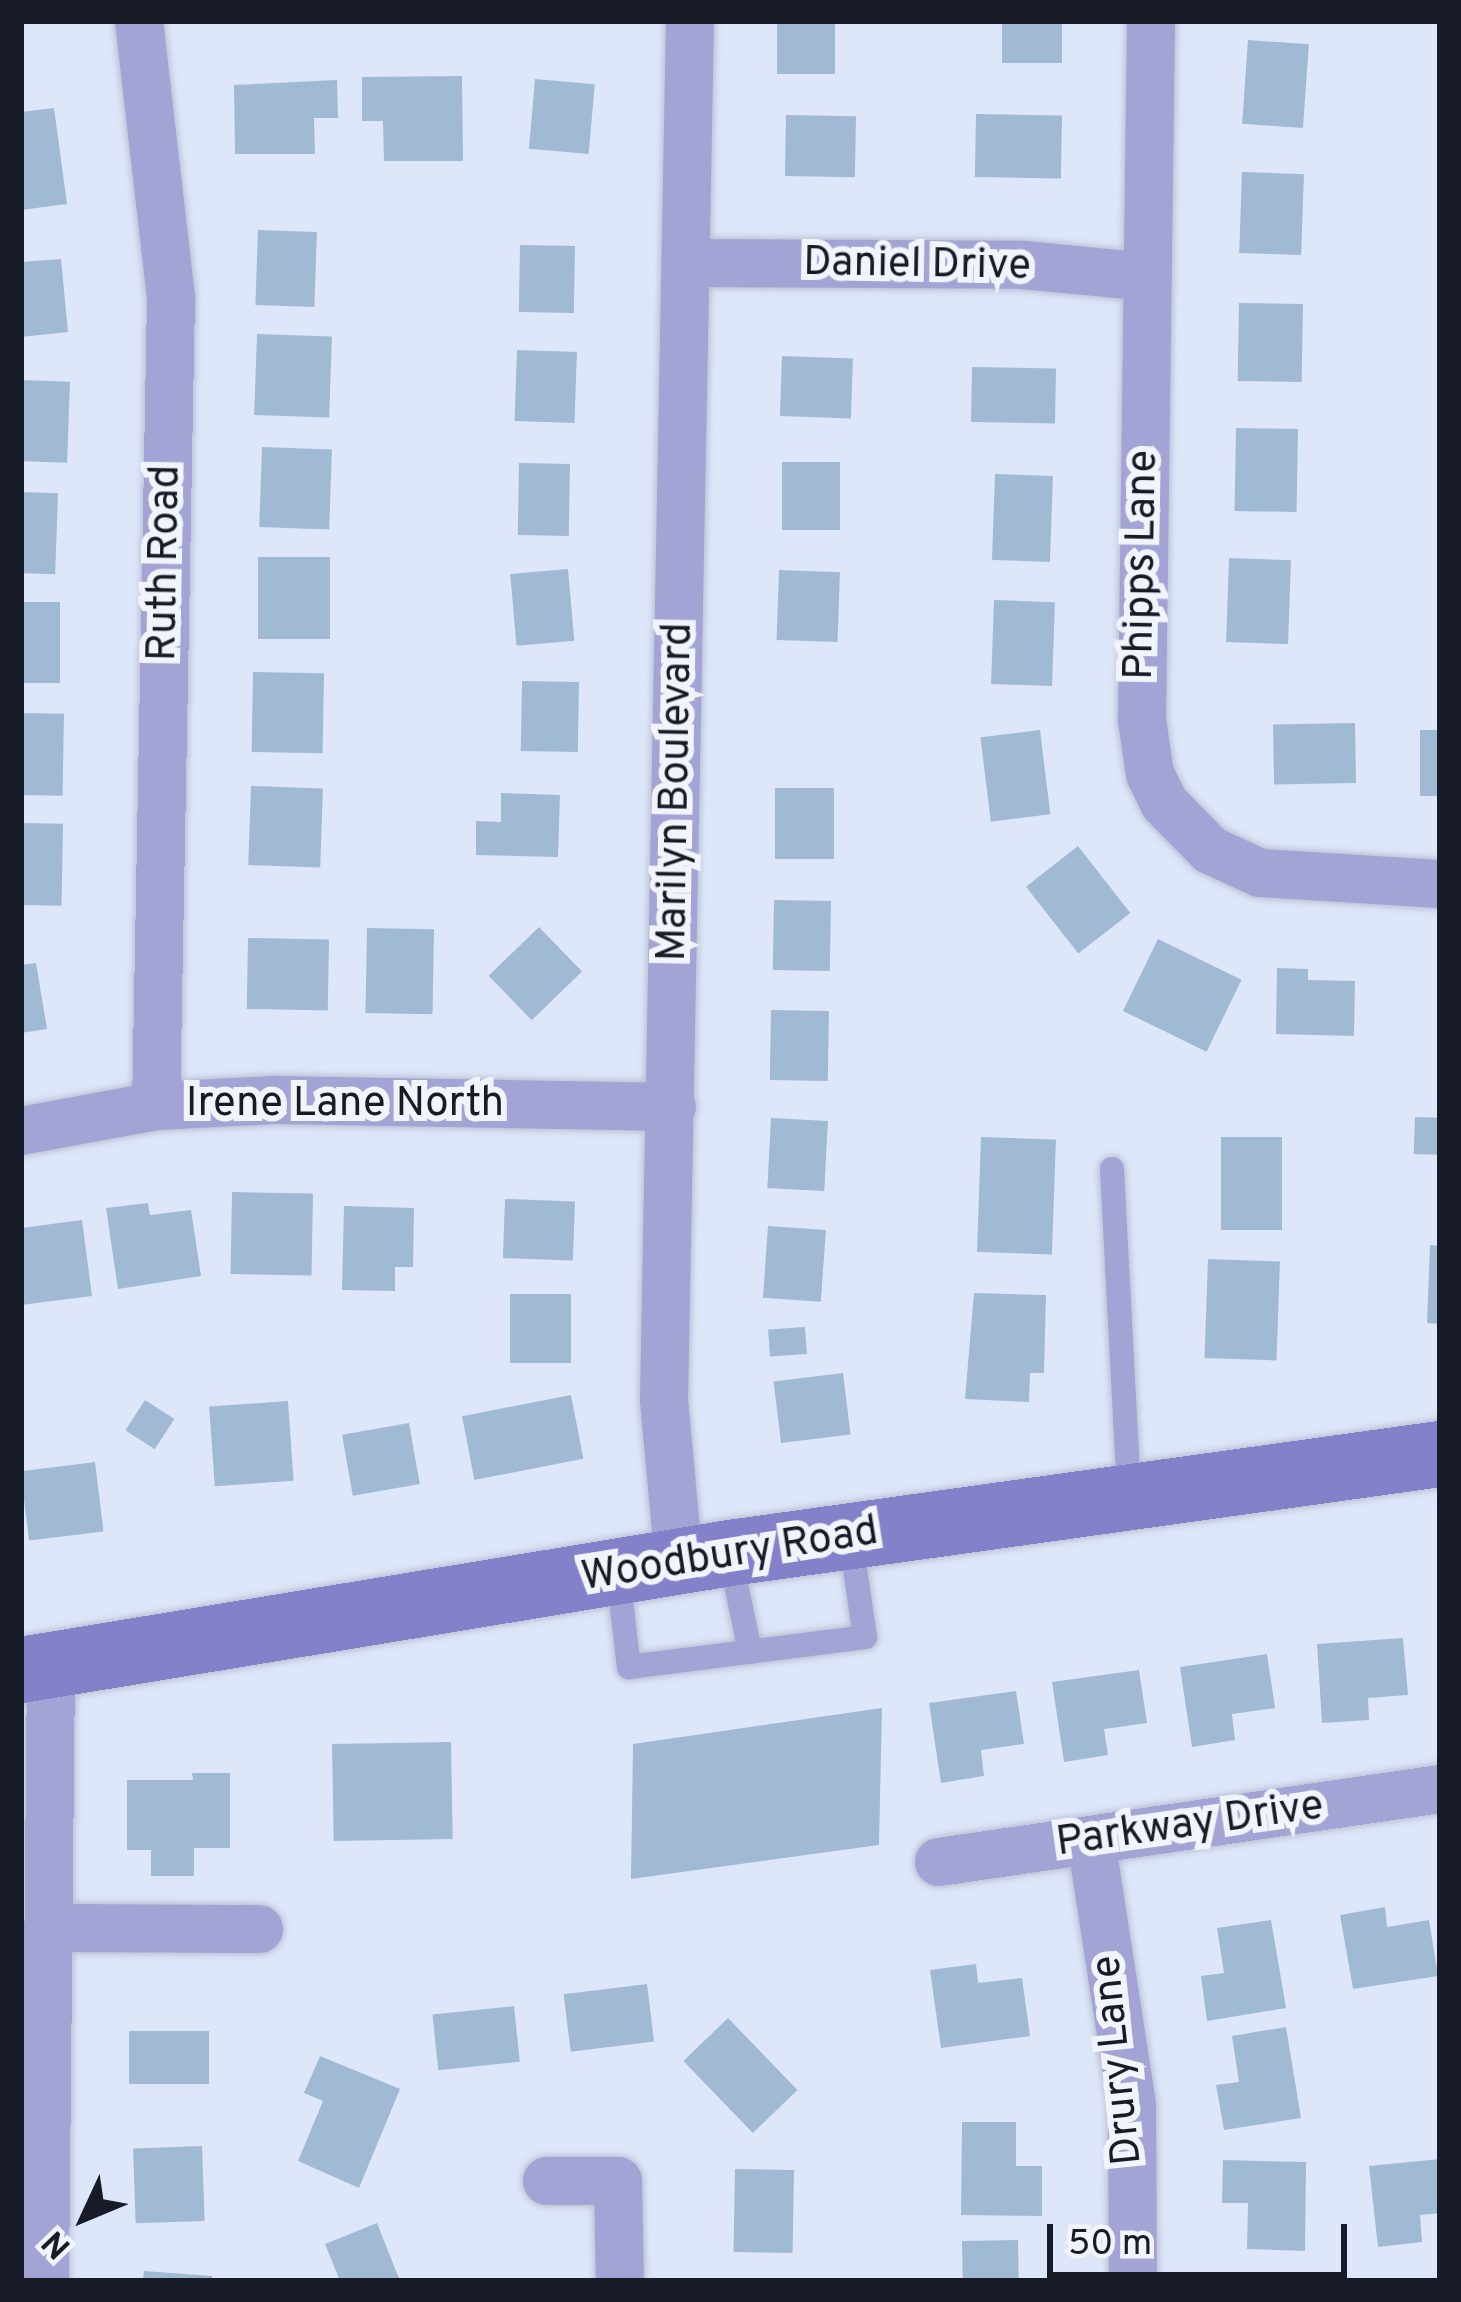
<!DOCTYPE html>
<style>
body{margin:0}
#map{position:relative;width:1461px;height:2302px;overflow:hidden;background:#dee7fa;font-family:Overpass,sans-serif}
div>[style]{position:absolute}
.building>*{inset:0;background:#a0bad3;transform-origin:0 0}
.roads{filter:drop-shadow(0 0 3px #bac2d4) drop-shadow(0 0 3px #bac2d4)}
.service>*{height:24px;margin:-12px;padding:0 12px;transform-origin:12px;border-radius:12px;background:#a3a3d5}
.minor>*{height:48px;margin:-24px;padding:0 24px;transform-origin:24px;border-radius:24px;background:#a3a3d5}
.secondary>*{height:66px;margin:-33px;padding:0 33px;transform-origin:33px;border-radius:33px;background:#8481ca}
span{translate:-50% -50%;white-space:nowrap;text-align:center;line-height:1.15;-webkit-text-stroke:12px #f1f4fa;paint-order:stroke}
.street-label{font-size:42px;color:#161b27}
.frame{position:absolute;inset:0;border:24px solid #161b27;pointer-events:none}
.north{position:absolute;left:24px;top:2158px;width:120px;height:120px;-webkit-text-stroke:9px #f1f4fa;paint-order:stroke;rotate:226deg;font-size:33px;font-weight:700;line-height:48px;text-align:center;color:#161b27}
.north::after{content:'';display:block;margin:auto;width:42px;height:54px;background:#161b27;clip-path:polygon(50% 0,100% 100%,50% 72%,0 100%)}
.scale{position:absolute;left:1047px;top:2224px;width:300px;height:54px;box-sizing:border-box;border:6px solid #161b27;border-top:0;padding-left:15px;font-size:36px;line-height:42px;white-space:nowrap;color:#161b27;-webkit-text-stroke:9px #f1f4fa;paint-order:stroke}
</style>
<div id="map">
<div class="building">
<div style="left:777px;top:21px;width:58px;height:53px"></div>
<div style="left:1002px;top:21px;width:60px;height:42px"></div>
<div style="left:1248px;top:40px;width:61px;height:84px;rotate:4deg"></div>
<div style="clip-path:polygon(462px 76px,463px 161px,384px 161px,383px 121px,362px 121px,362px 77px)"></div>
<div style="left:535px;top:79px;width:60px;height:70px;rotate:5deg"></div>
<div style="clip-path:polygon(337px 80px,338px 118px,314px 118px,315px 154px,235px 154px,234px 85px)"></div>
<div style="clip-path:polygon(54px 108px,67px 204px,21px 210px,21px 112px)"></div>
<div style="left:976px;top:114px;width:86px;height:63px;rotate:1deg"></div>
<div style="left:786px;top:115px;width:70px;height:61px;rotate:1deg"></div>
<div style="left:1242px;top:172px;width:62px;height:81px;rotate:2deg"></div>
<div style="left:258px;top:230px;width:59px;height:75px;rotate:2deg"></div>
<div style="left:520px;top:245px;width:55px;height:67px;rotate:1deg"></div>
<div style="clip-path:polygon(61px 259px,68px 332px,21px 337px,21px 262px)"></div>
<div style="left:1239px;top:303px;width:64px;height:78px;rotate:1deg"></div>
<div style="left:257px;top:334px;width:75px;height:81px;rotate:2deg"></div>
<div style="left:517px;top:350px;width:60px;height:71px;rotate:2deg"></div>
<div style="left:782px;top:356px;width:71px;height:60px;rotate:2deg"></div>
<div style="left:972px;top:367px;width:84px;height:55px;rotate:1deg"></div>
<div style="left:21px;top:380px;width:49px;height:81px;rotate:2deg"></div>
<div style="left:1236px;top:428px;width:62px;height:83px;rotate:1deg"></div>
<div style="left:262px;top:447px;width:70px;height:80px;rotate:2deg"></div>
<div style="left:782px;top:462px;width:58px;height:68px"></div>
<div style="left:519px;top:463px;width:51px;height:72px;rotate:1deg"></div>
<div style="left:995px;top:474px;width:58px;height:86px;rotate:2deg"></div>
<div style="left:21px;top:492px;width:37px;height:81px;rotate:2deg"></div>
<div style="left:258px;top:557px;width:72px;height:82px"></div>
<div style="left:1229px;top:558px;width:62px;height:84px;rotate:2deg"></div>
<div style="left:568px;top:569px;width:72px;height:58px;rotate:85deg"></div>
<div style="left:779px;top:570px;width:61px;height:70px;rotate:2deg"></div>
<div style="left:994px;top:600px;width:61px;height:84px;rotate:2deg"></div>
<div style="left:21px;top:602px;width:39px;height:81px"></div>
<div style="left:253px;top:672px;width:71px;height:80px;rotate:1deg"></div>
<div style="left:522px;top:681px;width:57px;height:70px;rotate:1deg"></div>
<div style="left:21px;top:713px;width:43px;height:82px;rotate:1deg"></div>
<div style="left:1355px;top:723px;width:60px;height:82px;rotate:89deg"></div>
<div style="left:1040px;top:730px;width:85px;height:60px;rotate:83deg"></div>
<div style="left:1420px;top:730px;width:20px;height:66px"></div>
<div style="left:251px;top:786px;width:72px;height:79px;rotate:2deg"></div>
<div style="left:775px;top:788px;width:59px;height:71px"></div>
<div style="clip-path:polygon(501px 793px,560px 795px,558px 857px,476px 855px,476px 821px,501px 822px)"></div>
<div style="left:21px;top:823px;width:42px;height:82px;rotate:1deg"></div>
<div style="left:1078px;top:846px;width:85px;height:66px;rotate:52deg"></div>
<div style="left:774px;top:900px;width:57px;height:70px;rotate:1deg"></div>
<div style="left:539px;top:927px;width:62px;height:70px;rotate:46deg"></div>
<div style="left:367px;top:928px;width:67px;height:85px;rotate:1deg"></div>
<div style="left:248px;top:938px;width:81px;height:71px;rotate:1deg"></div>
<div style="left:1158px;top:939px;width:93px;height:80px;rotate:26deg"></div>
<div style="clip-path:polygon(36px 963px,47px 1029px,21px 1033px,21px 965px)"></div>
<div style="clip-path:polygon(1277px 968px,1308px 969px,1308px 980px,1355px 981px,1354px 1036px,1276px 1034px)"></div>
<div style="left:771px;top:1010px;width:58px;height:70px;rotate:1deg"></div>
<div style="left:1415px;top:1117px;width:25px;height:37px;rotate:2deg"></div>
<div style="left:771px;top:1118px;width:57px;height:70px;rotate:3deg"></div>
<div style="left:981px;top:1137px;width:75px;height:115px;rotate:2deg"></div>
<div style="left:1221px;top:1137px;width:61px;height:93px"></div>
<div style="left:232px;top:1192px;width:81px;height:82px;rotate:1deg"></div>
<div style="left:505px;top:1199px;width:70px;height:59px;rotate:2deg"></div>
<div style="clip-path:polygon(148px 1203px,150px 1215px,191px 1210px,201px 1276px,118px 1289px,106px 1208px)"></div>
<div style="clip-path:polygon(344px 1206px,414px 1208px,413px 1267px,395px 1267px,395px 1291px,342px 1290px)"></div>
<div style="clip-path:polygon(82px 1220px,92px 1296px,21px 1305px,21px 1228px)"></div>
<div style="left:768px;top:1226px;width:58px;height:72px;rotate:4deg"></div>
<div style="clip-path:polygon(1430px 1245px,1440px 1246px,1440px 1324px,1427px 1323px)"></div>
<div style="left:1208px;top:1259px;width:72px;height:99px;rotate:2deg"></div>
<div style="clip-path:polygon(974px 1293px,1046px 1295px,1044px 1373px,1030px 1373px,1029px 1402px,965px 1399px)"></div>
<div style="left:571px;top:1294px;width:69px;height:61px;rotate:90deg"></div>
<div style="left:805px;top:1327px;width:27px;height:37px;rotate:86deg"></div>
<div style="left:843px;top:1373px;width:62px;height:70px;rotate:83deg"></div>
<div style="left:571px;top:1395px;width:65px;height:111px;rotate:79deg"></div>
<div style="left:145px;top:1400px;width:35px;height:36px;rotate:33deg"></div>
<div style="left:288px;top:1401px;width:80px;height:79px;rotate:86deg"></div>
<div style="left:409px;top:1423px;width:62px;height:68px;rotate:80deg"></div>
<div style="left:95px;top:1462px;width:70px;height:75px;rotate:83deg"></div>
<div style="clip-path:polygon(1403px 1638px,1408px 1695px,1368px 1698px,1369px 1720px,1322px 1723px,1317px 1644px)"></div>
<div style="clip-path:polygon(1267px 1654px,1275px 1708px,1232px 1714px,1235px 1740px,1192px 1747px,1180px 1667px)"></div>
<div style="clip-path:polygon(1139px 1670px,1147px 1723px,1104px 1729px,1108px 1755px,1064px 1762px,1052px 1682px)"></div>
<div style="clip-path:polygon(1016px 1691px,1024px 1744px,981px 1750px,984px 1776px,941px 1783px,929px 1703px)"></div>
<div style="clip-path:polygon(882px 1708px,879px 1845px,631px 1879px,633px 1744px)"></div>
<div style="left:451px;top:1742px;width:97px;height:119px;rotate:89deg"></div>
<div style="clip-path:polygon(192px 1773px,230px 1773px,230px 1848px,194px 1848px,194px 1876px,151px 1876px,151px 1850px,127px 1850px,127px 1780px,193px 1780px)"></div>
<div style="clip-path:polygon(1385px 1907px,1387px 1927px,1429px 1920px,1438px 1976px,1353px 1989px,1340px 1915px)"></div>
<div style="clip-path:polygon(1271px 1920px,1286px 2008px,1207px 2021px,1201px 1976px,1224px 1973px,1217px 1928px)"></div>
<div style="clip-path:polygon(976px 1964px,978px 1983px,1022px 1978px,1030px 2036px,941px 2048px,930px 1970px)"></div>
<div style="left:647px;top:1984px;width:58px;height:84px;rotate:83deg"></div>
<div style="left:514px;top:2006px;width:56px;height:82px;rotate:84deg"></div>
<div style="left:728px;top:2018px;width:100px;height:62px;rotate:46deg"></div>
<div style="clip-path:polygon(1286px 2027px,1301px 2118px,1224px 2130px,1216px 2085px,1239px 2082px,1232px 2036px)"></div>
<div style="left:129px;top:2031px;width:80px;height:53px"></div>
<div style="clip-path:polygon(320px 2056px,400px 2089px,359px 2188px,298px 2161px,323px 2101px,304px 2093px)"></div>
<div style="clip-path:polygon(962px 2122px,1016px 2122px,1016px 2166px,1042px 2166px,1042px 2216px,961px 2215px)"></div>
<div style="left:202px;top:2146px;width:75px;height:69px;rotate:88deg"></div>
<div style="clip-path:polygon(1440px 2159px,1440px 2213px,1420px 2215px,1422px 2242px,1378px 2247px,1369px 2166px)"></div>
<div style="clip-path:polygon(1223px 2160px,1306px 2162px,1305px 2251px,1247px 2249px,1248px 2203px,1222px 2203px)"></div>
<div style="left:735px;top:2169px;width:59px;height:83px;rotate:1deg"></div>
<div style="clip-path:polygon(377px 2223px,400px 2281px,340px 2281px,325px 2244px)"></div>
<div style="left:1018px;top:2240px;width:41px;height:56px;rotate:89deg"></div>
<div style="clip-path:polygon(144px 2271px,212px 2276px,212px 2281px,143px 2281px)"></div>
</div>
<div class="roads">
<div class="service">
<div style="left:1112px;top:1169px;width:328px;rotate:87deg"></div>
<div style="left:730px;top:1555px;width:99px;rotate:78.3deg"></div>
<div style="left:618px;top:1574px;width:94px;rotate:83.3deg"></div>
<div style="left:629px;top:1667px;width:238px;rotate:-7.2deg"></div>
<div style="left:865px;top:1637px;width:102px;rotate:-98.4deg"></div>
</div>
<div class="minor">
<div style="left:139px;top:21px;width:280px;rotate:83.4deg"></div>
<div style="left:171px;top:299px;width:807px;rotate:91.06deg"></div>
<div style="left:1151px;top:21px;width:699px;rotate:90.74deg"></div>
<div style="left:1142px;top:720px;width:55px;rotate:81.6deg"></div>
<div style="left:1150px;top:774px;width:32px;rotate:64deg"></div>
<div style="left:1164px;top:803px;width:66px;rotate:45.6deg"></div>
<div style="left:1210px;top:850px;width:55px;rotate:24.7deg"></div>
<div style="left:1260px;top:873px;width:180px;rotate:3.5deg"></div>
<div style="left:687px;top:263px;width:336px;rotate:0.3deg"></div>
<div style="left:1023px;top:265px;width:125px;rotate:5.5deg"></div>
<div style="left:21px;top:1131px;width:137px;rotate:-10.5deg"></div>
<div style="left:156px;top:1106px;width:119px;rotate:-2.9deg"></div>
<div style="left:275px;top:1100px;width:397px;rotate:1deg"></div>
<div style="left:679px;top:1562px;width:163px;rotate:-95.3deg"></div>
<div style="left:664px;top:1400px;width:1379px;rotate:-88.92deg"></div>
<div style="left:1091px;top:1840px;width:269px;rotate:81.2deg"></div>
<div style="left:1132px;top:2106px;width:175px;rotate:89.7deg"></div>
<div style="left:939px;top:1862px;width:506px;rotate:-8.29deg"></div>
<div style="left:50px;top:1928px;width:209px;rotate:0.3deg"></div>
<div style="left:547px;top:2181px;width:71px"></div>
<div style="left:618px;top:2181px;width:100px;rotate:88.9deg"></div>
<div style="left:45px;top:2281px;width:616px;rotate:-89.44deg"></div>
</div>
<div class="secondary">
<div style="left:21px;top:1670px;width:719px;rotate:-9.37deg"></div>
<div style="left:730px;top:1553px;width:717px;rotate:-7.94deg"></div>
</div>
</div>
<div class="street-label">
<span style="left:917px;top:266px;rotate:1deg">Daniel Drive</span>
<span style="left:166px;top:563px;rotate:-89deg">Ruth Road</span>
<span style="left:1143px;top:565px;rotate:-89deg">Phipps Lane</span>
<span style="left:677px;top:792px;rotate:-89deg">Marilyn Boulevard</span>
<span style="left:345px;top:1105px">Irene Lane North</span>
<span style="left:730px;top:1556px;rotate:-9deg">Woodbury Road</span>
<span style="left:1190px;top:1826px;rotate:-8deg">Parkway Drive</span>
<span style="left:1119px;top:2060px;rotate:-96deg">Drury Lane</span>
</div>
<div class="frame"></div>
<div class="north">N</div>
<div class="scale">50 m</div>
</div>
